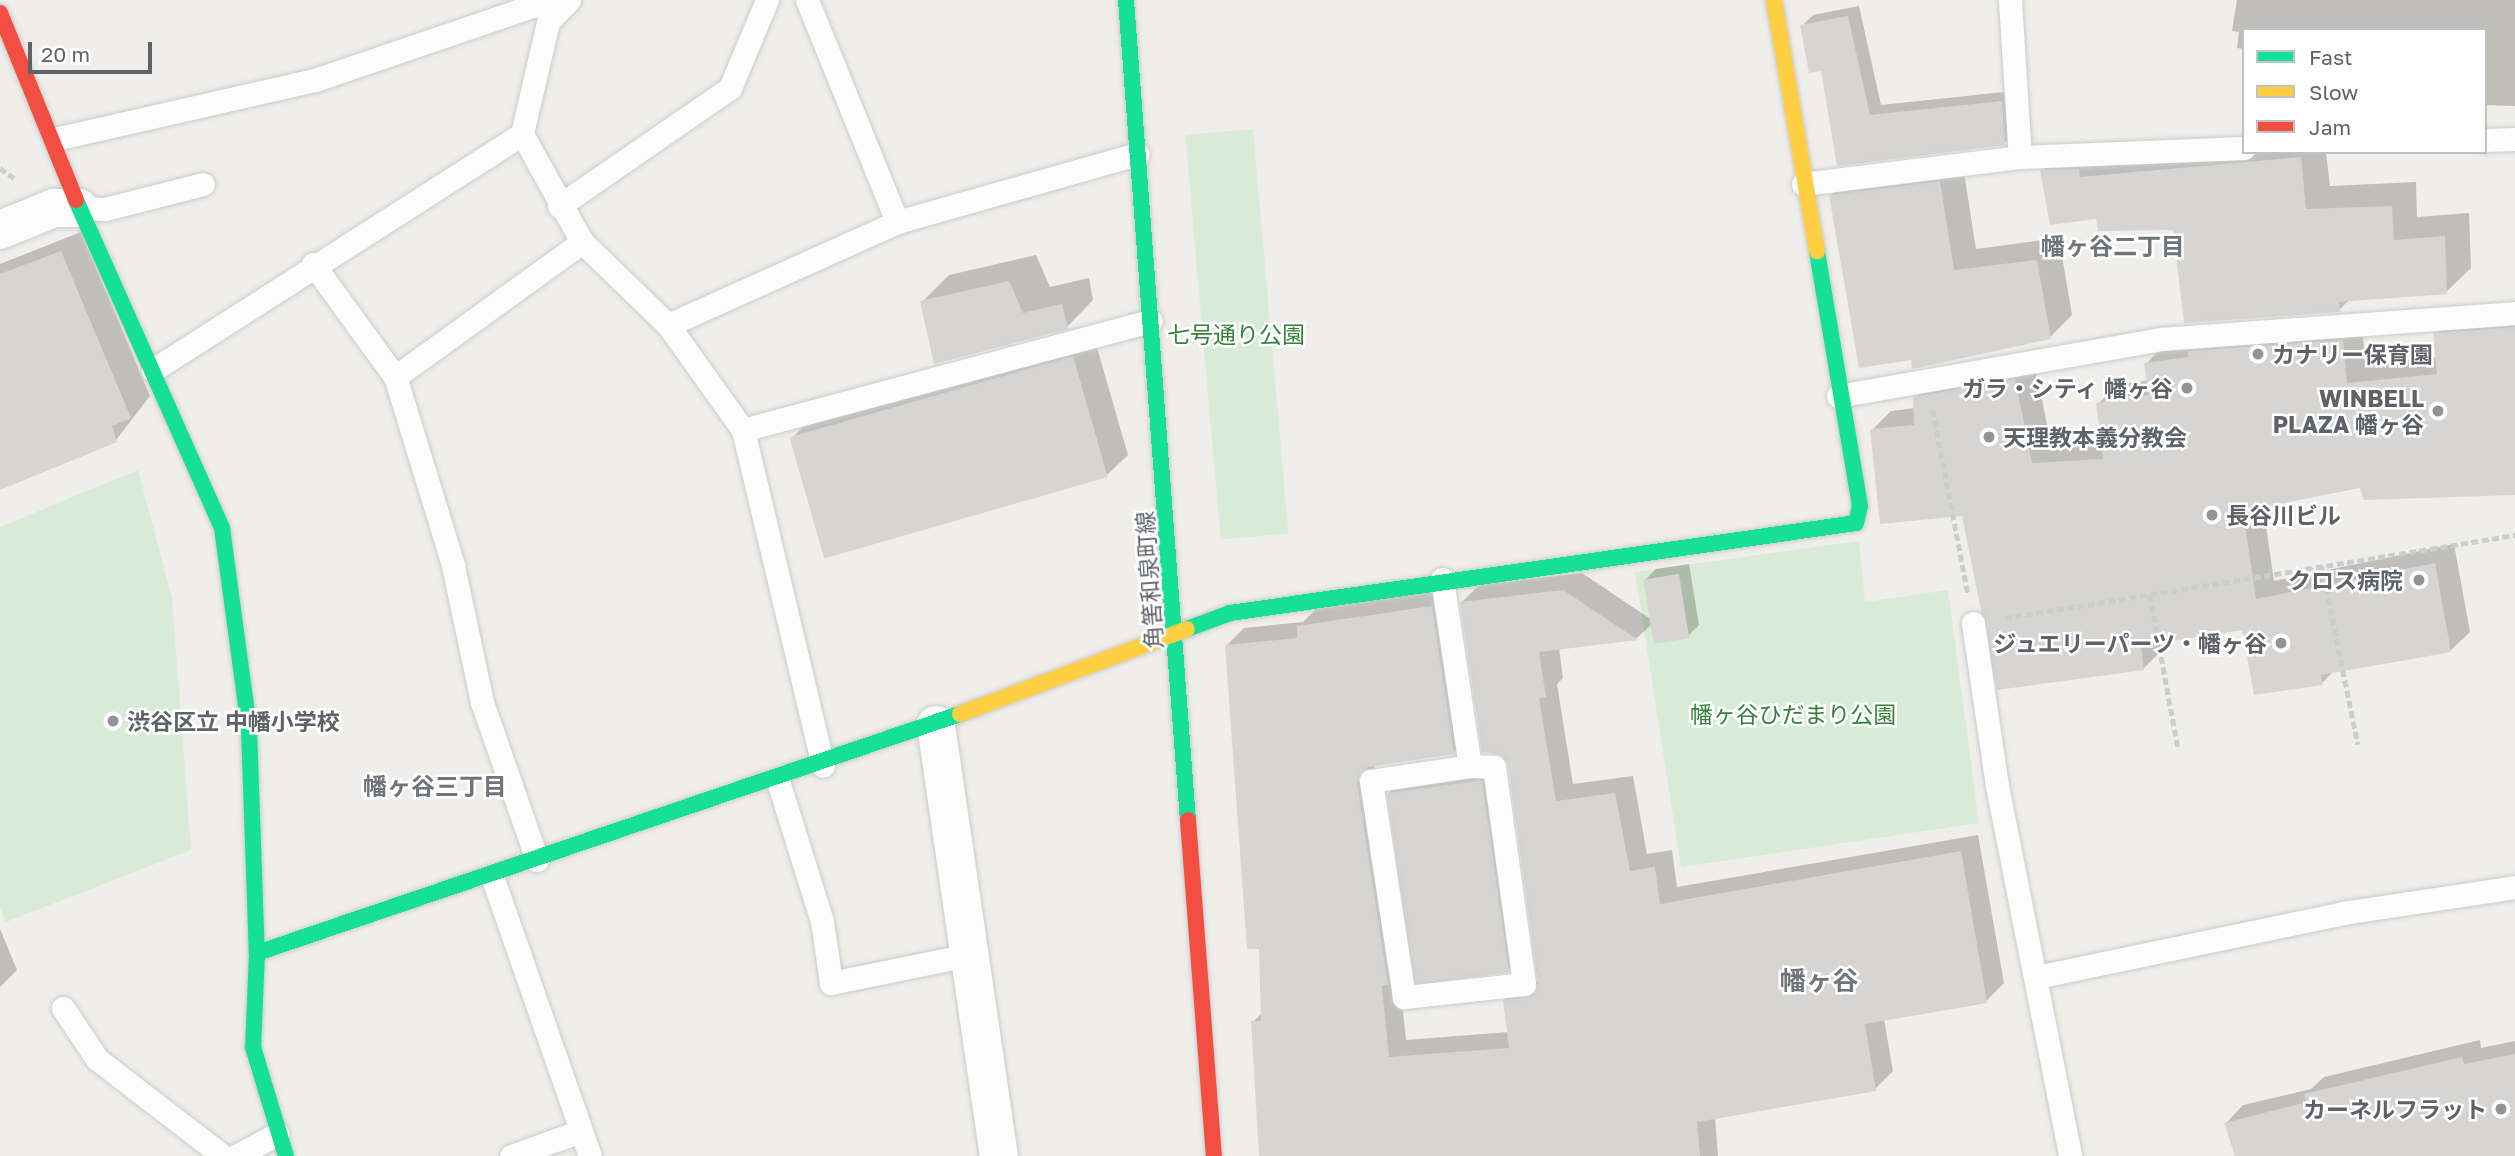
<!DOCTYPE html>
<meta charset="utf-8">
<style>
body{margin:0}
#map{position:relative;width:2515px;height:1156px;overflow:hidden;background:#efeeea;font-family:"Golos Text","Noto Sans JP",sans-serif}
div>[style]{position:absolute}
.green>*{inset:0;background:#d8ebd6;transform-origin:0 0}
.shadow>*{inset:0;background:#0003}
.building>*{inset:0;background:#d6d5d3;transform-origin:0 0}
.path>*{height:4.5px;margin-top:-2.25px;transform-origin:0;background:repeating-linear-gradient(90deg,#cacfcc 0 7px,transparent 0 10.5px)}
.roads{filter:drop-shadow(0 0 2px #cbcccc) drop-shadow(0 0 2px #cbcccc)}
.lane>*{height:23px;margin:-11.5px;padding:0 11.5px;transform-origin:11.5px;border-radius:11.5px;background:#fdfcfc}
.street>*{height:38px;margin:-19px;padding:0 19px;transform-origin:19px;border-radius:19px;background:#fdfcfc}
.fast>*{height:16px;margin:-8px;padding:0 8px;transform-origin:8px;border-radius:8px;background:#16e098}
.slow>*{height:16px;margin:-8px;padding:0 8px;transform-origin:8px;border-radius:8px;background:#ffcf43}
.jam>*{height:16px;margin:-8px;padding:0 8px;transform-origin:8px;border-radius:8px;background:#f24e42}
.dots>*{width:19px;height:19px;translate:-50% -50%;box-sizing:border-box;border:4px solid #fff;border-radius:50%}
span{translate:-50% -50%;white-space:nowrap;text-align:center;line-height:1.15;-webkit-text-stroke:5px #fff;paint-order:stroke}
.park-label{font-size:23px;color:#348238}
.poi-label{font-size:23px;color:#5f6368;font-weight:700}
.left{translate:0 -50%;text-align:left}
.right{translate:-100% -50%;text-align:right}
.street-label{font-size:23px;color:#5f6368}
.neighbourhood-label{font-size:24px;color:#70757a;font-weight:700}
.quarter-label{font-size:26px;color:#70757a;font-weight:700}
.legend{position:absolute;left:2242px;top:28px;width:245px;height:126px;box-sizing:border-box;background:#fff;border:2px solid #bfc1c3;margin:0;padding:9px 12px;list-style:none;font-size:21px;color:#5f6368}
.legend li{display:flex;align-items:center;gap:14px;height:35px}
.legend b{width:35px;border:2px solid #bfc1c3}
.scale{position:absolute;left:28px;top:42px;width:124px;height:32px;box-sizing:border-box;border:4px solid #5f6368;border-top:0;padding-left:9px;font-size:21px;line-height:24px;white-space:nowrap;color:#5f6368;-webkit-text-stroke:5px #fff;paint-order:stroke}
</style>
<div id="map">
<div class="green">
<div style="left:1253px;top:129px;width:406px;height:68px;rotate:85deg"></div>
<div style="clip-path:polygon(138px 470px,172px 598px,191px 850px,6px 922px,0 908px,0 527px)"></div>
<div style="clip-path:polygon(1859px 541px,1865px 602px,1948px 590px,1979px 823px,1681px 867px,1635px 572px)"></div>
</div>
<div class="shadow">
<div style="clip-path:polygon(2237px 0,2515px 0,2515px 106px,2485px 105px,2485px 30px,2244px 30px,2244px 49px,2237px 48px,2239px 32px,2232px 31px)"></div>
<div style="clip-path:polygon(1859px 6px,1881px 105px,2013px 91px,2015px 132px,2004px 143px,1838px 164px,1823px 69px,1802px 26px,1813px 15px)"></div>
<div style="clip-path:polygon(2066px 146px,2326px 152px,2330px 186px,2416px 182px,2417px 217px,2469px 213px,2471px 268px,2446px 292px,2350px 299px,2339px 310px,2175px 228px,2098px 217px,2042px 171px)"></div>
<div style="clip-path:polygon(1962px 160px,1976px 249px,2059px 238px,2072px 315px,2050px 337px,1913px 358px,1831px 195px,1854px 173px)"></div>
<div style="clip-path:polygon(81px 232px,150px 396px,116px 440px,0 488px,0 264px)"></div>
<div style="clip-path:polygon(1036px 255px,1050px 287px,1089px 278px,1093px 300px,1067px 327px,922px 302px,949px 275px)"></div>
<div style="clip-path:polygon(2515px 310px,2515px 493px,2361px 486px,2263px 505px,2274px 581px,2454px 544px,2470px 632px,2450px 651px,2334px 671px,2322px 683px,2244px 628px,2161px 641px,2162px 650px,2143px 669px,1872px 430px,1891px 411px,1915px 408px,1915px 398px,1934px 378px,2034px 361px,2051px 444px,2102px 441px,2098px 404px,2117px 385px,2149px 380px,2146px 364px,2165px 344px,2361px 321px,2366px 364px,2437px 357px,2435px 334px,2454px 314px)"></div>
<div style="clip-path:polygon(1094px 337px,1128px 455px,1107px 475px,792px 438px,812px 418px)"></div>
<div style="clip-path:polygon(1689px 564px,1699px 625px,1688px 636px,1653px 623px,1637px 638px,1559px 648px,1563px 678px,1557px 684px,1573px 784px,1633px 776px,1647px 854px,1672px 850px,1677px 887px,1978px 835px,2004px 983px,1986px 1001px,1884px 1019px,1893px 1071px,1875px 1089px,1715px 1117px,1718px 1156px,1260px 1156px,1253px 1022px,1263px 1012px,1261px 947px,1227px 645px,1244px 628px,1303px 622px,1316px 609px,1449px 589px,1471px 735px,1453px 753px,1374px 765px,1405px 966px,1399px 972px,1406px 1040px,1509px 1032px,1505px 1001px,1523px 983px,1538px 982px,1510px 764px,1461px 603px,1479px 585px,1582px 573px,1652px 620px,1645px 580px,1656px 569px)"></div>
<div style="clip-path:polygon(1493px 769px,1519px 958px,1507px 970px,1389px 793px,1401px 781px)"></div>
<div style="clip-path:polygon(0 929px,17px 970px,0 987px)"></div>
<div style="clip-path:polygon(2480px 1040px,2481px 1048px,2515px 1041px,2515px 1156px,2235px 1156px,2226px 1123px,2243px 1105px,2311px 1089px,2324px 1077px)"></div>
</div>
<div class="building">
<div style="clip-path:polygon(1848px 16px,1870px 115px,2002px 101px,2005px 145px,1837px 166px,1821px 71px,1809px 73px,1800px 25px)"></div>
<div style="clip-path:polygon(2301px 157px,2306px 209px,2392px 206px,2394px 240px,2445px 236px,2447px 294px,2339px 302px,2340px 312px,2184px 323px,2173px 230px,2098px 231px,2096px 219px,2050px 225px,2040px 170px,2079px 169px,2080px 177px)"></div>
<div style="clip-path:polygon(1940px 181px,1954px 270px,2037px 260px,2051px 339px,1912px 369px,1911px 360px,1859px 368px,1829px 195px)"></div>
<div style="clip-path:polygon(61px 251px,131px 418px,112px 426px,117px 442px,0 490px,0 274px)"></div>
<div style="clip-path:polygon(1009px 281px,1023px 313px,1062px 304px,1068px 329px,934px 364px,920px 301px)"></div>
<div style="clip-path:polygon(2515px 327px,2515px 495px,2364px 500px,2360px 488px,2243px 511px,2256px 599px,2435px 563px,2451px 652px,2321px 675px,2323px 685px,2254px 695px,2242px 630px,2141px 646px,2144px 670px,1997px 690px,1962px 516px,1880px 524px,1870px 429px,1914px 425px,1913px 397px,2015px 379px,2032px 463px,2103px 459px,2096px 403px,2149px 395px,2144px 363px,2188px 357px,2188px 351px,2343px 340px,2347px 383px,2437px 374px,2433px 333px)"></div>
<div style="left:1073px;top:356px;width:126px;height:295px;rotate:74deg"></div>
<div style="left:1679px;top:574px;width:65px;height:36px;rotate:81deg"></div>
<div style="clip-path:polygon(1563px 590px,1638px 640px,1539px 652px,1546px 697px,1539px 698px,1556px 801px,1615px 793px,1630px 871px,1655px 867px,1660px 904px,1961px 851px,1987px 1003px,1865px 1024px,1876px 1091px,1697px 1122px,1700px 1156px,1259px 1156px,1251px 1021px,1261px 1021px,1259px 949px,1247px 949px,1225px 645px,1297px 638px,1297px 626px,1432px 606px,1454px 754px,1368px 767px,1357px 782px,1388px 985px,1382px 986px,1389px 1057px,1509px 1048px,1503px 1000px,1532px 996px,1538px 982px,1508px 765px,1500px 755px,1482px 752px,1460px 602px)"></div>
<div style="left:1482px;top:780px;width:194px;height:96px;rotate:82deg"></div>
<div style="clip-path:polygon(2515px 1054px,2515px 1156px,2235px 1156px,2224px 1123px,2307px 1102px,2304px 1094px,2462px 1057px,2464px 1064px)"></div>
</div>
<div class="path">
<div style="left:0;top:168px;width:21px;rotate:35deg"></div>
<div style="left:1933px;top:410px;width:187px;rotate:79.2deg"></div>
<div style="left:2322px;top:567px;width:181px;rotate:78.5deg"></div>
<div style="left:2150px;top:595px;width:156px;rotate:79.6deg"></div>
<div style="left:2005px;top:618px;width:517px;rotate:-9.24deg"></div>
</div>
<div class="roads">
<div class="lane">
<div style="left:569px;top:0;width:30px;rotate:134deg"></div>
<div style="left:548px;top:22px;width:115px;rotate:103.1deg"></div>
<div style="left:522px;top:134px;width:124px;rotate:60.9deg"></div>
<div style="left:582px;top:242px;width:120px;rotate:44deg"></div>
<div style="left:668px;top:325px;width:129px;rotate:54.5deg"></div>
<div style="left:743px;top:430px;width:345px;rotate:76.6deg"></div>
<div style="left:807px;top:0;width:240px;rotate:67.9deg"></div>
<div style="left:2010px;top:0;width:157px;rotate:86.4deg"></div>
<div style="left:55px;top:139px;width:267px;rotate:-12.8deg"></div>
<div style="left:315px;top:80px;width:229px;rotate:-18.8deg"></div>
<div style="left:532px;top:6px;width:34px;rotate:-5deg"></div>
<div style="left:2485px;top:140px;width:30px;rotate:-2deg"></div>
<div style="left:1803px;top:184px;width:219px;rotate:-7.1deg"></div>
<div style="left:2020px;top:157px;width:224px;rotate:-2.3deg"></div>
<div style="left:559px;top:206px;width:208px;rotate:-34.6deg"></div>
<div style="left:730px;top:88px;width:95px;rotate:-67.2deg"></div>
<div style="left:79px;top:208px;width:26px;rotate:2deg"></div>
<div style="left:105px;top:209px;width:101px;rotate:-14.3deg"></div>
<div style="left:313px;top:264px;width:140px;rotate:54deg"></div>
<div style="left:668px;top:325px;width:251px;rotate:-24.2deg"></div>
<div style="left:897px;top:222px;width:250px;rotate:-15.8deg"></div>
<div style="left:153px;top:370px;width:438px;rotate:-32.6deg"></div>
<div style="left:1838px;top:396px;width:329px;rotate:-10deg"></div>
<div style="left:2162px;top:339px;width:354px;rotate:-4.2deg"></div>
<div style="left:743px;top:430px;width:422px;rotate:-15deg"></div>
<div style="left:1442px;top:579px;width:189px;rotate:81.5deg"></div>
<div style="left:1470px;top:766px;width:24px;rotate:2deg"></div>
<div style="left:1494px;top:767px;width:219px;rotate:82.1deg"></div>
<div style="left:1524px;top:984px;width:121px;rotate:173.8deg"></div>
<div style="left:1404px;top:997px;width:219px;rotate:-98.7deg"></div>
<div style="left:1371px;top:781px;width:100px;rotate:-8.6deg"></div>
<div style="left:1973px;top:623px;width:165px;rotate:81.6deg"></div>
<div style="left:1997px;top:786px;width:377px;rotate:78.8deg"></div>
<div style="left:778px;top:781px;width:147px;rotate:72.6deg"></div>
<div style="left:822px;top:921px;width:63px;rotate:81.7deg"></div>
<div style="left:831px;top:983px;width:141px;rotate:-11.5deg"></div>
<div style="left:537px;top:860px;width:167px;rotate:-109.2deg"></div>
<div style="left:482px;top:702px;width:140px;rotate:-102deg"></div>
<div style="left:453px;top:565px;width:197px;rotate:-107.1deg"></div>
<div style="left:395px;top:377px;width:231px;rotate:-35.8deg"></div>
<div style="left:493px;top:879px;width:293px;rotate:70.7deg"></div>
<div style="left:2037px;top:977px;width:313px;rotate:-11.8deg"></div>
<div style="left:2343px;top:913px;width:174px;rotate:-8.6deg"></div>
<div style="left:63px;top:1008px;width:61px;rotate:56.3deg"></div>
<div style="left:97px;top:1059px;width:159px;rotate:37.6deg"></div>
<div style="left:236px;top:1156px;width:47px;rotate:-28.2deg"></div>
<div style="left:511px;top:1156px;width:74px;rotate:-19.7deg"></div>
</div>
<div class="street">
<div style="left:0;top:230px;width:58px;rotate:-22.2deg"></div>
<div style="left:54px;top:208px;width:25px"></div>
<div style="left:936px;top:725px;width:436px;rotate:81.7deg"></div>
</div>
<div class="fast">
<div style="left:1126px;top:0;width:822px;rotate:85.68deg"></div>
<div style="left:76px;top:200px;width:359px;rotate:66deg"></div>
<div style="left:222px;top:528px;width:203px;rotate:82.3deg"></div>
<div style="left:249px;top:729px;width:224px;rotate:88deg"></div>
<div style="left:257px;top:953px;width:94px;rotate:92.4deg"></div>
<div style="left:253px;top:1047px;width:114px;rotate:73.2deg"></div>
<div style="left:1187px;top:629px;width:46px;rotate:-20.4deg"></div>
<div style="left:1230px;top:613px;width:632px;rotate:-8.18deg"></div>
<div style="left:1856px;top:523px;width:17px;rotate:-77deg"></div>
<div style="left:1860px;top:506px;width:259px;rotate:-99.6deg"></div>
<div style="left:257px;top:953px;width:743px;rotate:-18.78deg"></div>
</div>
<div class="slow">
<div style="left:1774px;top:0;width:255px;rotate:80.3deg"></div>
<div style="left:960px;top:714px;width:242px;rotate:-20.5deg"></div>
</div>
<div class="jam">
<div style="left:0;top:13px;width:202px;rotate:67.9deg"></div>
<div style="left:1188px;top:820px;width:337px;rotate:85.6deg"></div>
</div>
</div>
<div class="dots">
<div style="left:2258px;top:354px;background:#919496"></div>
<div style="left:2187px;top:388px;background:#919496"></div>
<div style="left:2438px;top:411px;background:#919496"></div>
<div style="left:1989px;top:437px;background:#919496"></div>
<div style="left:2212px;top:515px;background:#919496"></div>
<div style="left:2419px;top:580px;background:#919496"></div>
<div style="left:2281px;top:643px;background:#919496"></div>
<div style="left:113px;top:721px;background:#919496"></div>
<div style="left:2501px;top:1109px;background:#919496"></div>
</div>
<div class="park-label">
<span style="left:1236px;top:334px">七号通り公園</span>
<span style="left:1793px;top:714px">幡ヶ谷ひだまり公園</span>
</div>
<div class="poi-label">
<span class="left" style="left:2272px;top:354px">カナリー保育園</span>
<span class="right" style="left:2173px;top:388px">ガラ・シティ 幡ヶ谷</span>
<span class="right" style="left:2424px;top:411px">WINBELL<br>PLAZA 幡ヶ谷</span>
<span class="left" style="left:2003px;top:437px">天理教本義分教会</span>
<span class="left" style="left:2226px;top:515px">長谷川ビル</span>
<span class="right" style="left:2403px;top:580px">クロス病院</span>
<span class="right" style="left:2267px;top:643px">ジュエリーパーツ・幡ヶ谷</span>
<span class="left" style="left:127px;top:721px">渋谷区立 中幡小学校</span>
<span class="right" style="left:2487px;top:1109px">カーネルフラット</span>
</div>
<div class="street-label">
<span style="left:1149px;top:580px;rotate:-94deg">角筈和泉町線</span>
</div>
<div class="neighbourhood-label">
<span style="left:2113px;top:246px">幡ヶ谷二丁目</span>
<span style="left:435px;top:786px">幡ヶ谷三丁目</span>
</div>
<div class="quarter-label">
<span style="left:1819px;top:981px">幡ヶ谷</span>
</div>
<ul class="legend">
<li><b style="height:9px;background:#16e098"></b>Fast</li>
<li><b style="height:9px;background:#ffcf43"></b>Slow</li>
<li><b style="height:9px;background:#f24e42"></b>Jam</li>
</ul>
<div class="scale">20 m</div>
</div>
